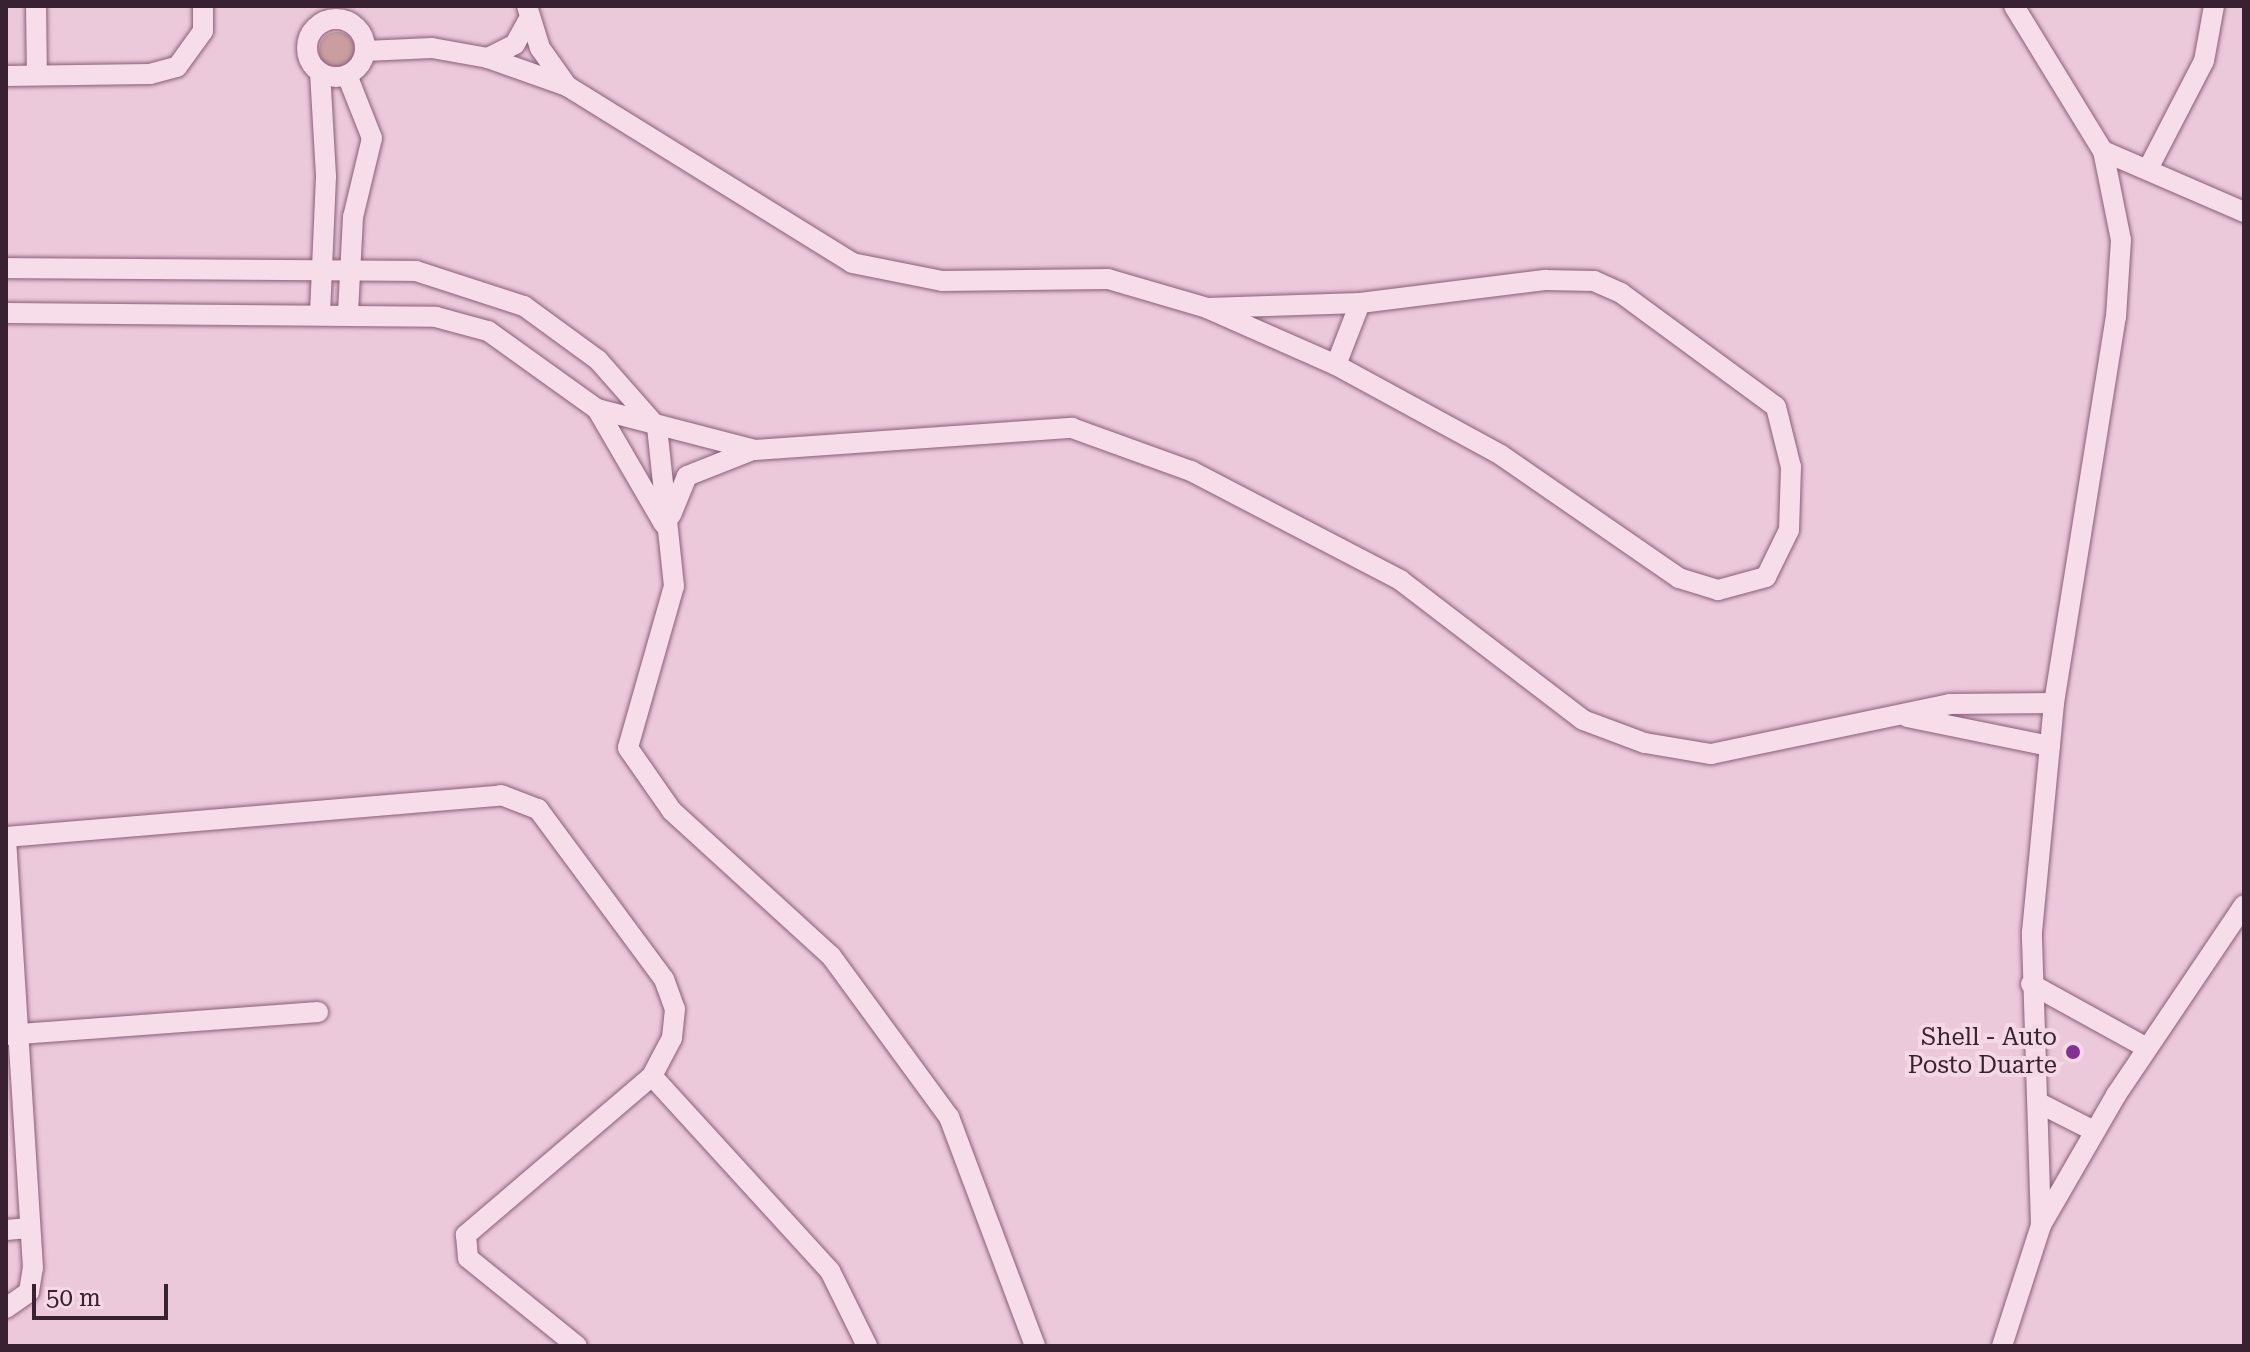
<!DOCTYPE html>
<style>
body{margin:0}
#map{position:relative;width:2250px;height:1352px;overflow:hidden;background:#ecc9da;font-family:"Roboto Serif",serif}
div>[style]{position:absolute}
.green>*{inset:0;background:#ca9da0}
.round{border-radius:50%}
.roads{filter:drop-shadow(0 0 2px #885f79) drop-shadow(0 0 2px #885f79)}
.minor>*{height:20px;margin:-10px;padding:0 10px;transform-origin:10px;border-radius:10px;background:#f7dce9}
.minor>.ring{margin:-10px;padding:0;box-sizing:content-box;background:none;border:20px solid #f7dce9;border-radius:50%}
.dots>*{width:22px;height:22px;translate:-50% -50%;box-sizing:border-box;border:4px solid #f4d8e5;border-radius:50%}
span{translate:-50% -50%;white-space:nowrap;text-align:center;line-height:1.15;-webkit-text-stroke:8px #f4d8e5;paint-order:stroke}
.poi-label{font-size:24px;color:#392132}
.right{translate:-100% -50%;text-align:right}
.frame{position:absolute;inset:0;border:8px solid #392132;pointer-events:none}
.scale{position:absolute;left:32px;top:1284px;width:136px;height:36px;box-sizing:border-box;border:4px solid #392132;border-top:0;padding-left:10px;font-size:24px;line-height:28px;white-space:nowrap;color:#392132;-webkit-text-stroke:6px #f4d8e5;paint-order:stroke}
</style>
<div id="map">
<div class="green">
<div class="round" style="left:319px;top:32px;width:36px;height:36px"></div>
</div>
<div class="roads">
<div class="minor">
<div style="left:36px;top:6px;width:69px;rotate:89.2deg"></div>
<div style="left:527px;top:6px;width:44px;rotate:72.8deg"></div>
<div style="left:540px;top:48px;width:47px;rotate:54.6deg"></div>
<div style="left:2014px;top:6px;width:170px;rotate:58.5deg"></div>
<div style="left:2103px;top:151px;width:154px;rotate:23.4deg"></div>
<div class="ring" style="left:307px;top:19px;width:38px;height:38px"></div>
<div style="left:365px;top:51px;width:67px;rotate:-2.6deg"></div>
<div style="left:432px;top:48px;width:57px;rotate:10.1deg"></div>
<div style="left:488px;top:58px;width:84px;rotate:19.5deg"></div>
<div style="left:567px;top:86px;width:335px;rotate:31.8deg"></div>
<div style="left:852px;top:263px;width:92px;rotate:11.3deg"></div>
<div style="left:942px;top:281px;width:166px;rotate:-0.7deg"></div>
<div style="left:1108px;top:279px;width:103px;rotate:16.3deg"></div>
<div style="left:488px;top:58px;width:30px;rotate:-27deg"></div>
<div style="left:515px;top:44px;width:26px;rotate:-61deg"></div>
<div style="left:347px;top:75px;width:68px;rotate:68.4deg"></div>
<div style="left:372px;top:138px;width:81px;rotate:103.5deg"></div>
<div style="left:353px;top:217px;width:97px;rotate:93deg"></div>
<div style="left:6px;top:76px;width:144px;rotate:-0.8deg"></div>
<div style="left:150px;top:74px;width:28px;rotate:-15deg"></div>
<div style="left:177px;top:67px;width:44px;rotate:-54.2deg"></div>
<div style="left:203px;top:31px;width:25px;rotate:-90deg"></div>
<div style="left:2149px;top:167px;width:119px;rotate:-62.6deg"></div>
<div style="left:2204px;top:61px;width:56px;rotate:-79.7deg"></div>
<div style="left:6px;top:268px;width:410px;rotate:0.4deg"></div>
<div style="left:416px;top:271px;width:114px;rotate:18deg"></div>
<div style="left:524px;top:306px;width:92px;rotate:36.1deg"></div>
<div style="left:598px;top:360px;width:89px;rotate:48.6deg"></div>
<div style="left:657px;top:427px;width:160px;rotate:83.9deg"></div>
<div style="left:674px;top:586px;width:168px;rotate:105.9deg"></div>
<div style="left:628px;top:748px;width:77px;rotate:55.1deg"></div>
<div style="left:672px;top:811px;width:215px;rotate:42.4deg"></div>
<div style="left:831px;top:956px;width:200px;rotate:53.8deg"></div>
<div style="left:949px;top:1117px;width:245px;rotate:69.4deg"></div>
<div style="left:1545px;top:280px;width:49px;rotate:1.2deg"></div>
<div style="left:1594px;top:281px;width:30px;rotate:24deg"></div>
<div style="left:1621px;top:293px;width:192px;rotate:36.3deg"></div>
<div style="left:1776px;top:407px;width:62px;rotate:76deg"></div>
<div style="left:1791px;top:467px;width:63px;rotate:91.8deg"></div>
<div style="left:1789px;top:530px;width:52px;rotate:116.1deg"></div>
<div style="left:1766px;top:577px;width:50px;rotate:164.8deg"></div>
<div style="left:1718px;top:590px;width:41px;rotate:-162.9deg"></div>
<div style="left:1679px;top:578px;width:216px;rotate:-145.4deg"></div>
<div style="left:1501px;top:455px;width:188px;rotate:-151.4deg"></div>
<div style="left:1336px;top:365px;width:141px;rotate:-156.2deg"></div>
<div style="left:1207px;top:308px;width:153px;rotate:-1.9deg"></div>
<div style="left:1360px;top:303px;width:186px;rotate:-7.1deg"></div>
<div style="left:6px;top:313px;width:430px;rotate:0.5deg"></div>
<div style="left:436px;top:317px;width:54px;rotate:15.1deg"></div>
<div style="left:488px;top:331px;width:134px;rotate:35.6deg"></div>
<div style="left:597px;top:409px;width:163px;rotate:14.5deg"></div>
<div style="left:755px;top:450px;width:318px;rotate:-4deg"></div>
<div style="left:1072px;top:428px;width:127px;rotate:19.9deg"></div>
<div style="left:1191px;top:471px;width:236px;rotate:27.5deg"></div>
<div style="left:1400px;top:580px;width:230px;rotate:37.4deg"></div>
<div style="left:1583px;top:720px;width:66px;rotate:20.4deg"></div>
<div style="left:1645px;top:743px;width:67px;rotate:9.5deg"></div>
<div style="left:1711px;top:754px;width:244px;rotate:-11.8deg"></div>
<div style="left:1950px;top:704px;width:104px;rotate:-0.6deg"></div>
<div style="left:320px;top:314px;width:138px;rotate:-87.5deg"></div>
<div style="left:326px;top:176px;width:104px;rotate:-93.3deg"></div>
<div style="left:1336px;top:365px;width:66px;rotate:-68.8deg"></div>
<div style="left:597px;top:409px;width:133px;rotate:59.8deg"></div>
<div style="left:671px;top:515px;width:42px;rotate:-67.7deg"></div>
<div style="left:687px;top:476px;width:68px;rotate:-21.6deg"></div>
<div style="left:1907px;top:717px;width:146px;rotate:11.5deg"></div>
<div style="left:6px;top:837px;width:497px;rotate:-4.8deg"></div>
<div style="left:501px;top:795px;width:40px;rotate:21deg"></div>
<div style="left:538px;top:809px;width:212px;rotate:53.5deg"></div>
<div style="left:664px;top:979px;width:32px;rotate:70deg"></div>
<div style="left:675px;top:1009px;width:29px;rotate:96deg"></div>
<div style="left:672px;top:1038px;width:43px;rotate:117.8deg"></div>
<div style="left:652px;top:1076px;width:245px;rotate:139.5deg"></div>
<div style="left:466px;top:1235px;width:23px;rotate:85deg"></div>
<div style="left:468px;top:1258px;width:140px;rotate:38.9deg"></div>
<div style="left:2031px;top:984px;width:132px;rotate:28.9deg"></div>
<div style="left:6px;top:1035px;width:313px;rotate:-4.2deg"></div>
<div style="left:652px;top:1076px;width:264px;rotate:47.6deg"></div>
<div style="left:830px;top:1271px;width:84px;rotate:63.7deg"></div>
<div style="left:2039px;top:1103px;width:62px;rotate:27deg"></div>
<div style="left:2041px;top:1225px;width:293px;rotate:-91.8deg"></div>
<div style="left:2032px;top:932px;width:230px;rotate:-84.5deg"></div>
<div style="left:2054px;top:703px;width:391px;rotate:-80.9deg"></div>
<div style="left:2116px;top:317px;width:77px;rotate:-86.3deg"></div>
<div style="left:2121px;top:240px;width:91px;rotate:-101.4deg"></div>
<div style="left:6px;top:1230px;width:23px;rotate:-5deg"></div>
<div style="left:6px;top:1308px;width:28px;rotate:-35deg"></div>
<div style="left:29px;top:1292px;width:24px;rotate:-81deg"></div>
<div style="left:33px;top:1268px;width:432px;rotate:-93.6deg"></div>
<div style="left:2002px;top:1346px;width:127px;rotate:-72.1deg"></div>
<div style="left:2041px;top:1225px;width:150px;rotate:-60deg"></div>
<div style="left:2116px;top:1095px;width:229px;rotate:-56deg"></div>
</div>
</div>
<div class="dots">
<div style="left:2073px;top:1052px;background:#813293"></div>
</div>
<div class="poi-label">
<span class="right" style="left:2057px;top:1052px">Shell - Auto<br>Posto Duarte</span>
</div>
<div class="frame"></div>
<div class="scale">50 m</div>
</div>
